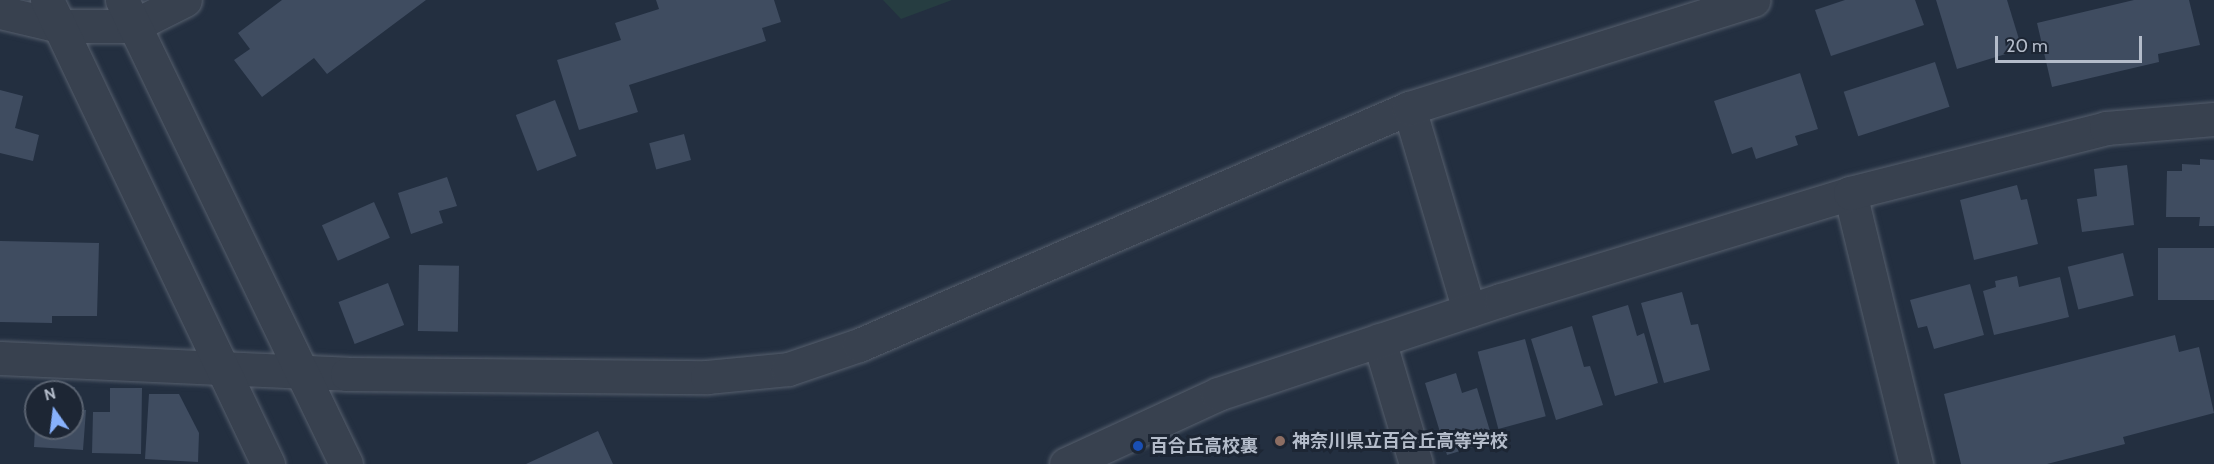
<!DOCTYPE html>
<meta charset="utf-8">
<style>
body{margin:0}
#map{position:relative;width:2214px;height:464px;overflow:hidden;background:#232f40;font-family:Cabin,"Noto Sans JP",sans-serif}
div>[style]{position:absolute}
.green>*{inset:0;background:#263d41}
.building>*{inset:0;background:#3f4c60;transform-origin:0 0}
.roads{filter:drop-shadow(0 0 2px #565f6d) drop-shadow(0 0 2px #565f6d)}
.minor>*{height:33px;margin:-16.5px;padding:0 16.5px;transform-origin:16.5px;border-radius:16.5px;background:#38414f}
.tertiary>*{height:33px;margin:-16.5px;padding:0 16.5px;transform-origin:16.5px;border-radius:16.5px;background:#38414f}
.dots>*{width:16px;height:16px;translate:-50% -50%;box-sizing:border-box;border:3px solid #1d2634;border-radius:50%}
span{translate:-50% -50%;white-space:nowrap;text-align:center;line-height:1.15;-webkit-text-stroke:6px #1d2634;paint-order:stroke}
.poi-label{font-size:18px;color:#b4bcca;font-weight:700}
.left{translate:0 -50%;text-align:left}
.north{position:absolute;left:24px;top:380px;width:60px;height:60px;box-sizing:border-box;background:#1d2634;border:2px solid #596270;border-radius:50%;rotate:346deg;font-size:16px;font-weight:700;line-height:24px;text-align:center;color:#b4bcca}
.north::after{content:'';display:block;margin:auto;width:21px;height:27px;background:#87b1fc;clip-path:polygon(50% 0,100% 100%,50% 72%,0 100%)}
.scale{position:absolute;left:1995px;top:36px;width:147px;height:27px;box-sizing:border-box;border:3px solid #b4bcca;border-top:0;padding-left:8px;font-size:18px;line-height:21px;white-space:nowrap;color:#b4bcca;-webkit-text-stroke:4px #1d2634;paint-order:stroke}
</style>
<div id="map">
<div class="green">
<div style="clip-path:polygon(883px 0,952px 0,901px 19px)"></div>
</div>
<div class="building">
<div style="clip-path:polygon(282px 0,426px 0,327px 74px,314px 58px,262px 97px,234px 60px,250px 49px,238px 33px)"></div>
<div style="clip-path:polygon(656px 0,774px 0,781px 22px,762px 28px,766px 41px,629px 85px,638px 112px,579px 130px,557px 60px,621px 40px,615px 23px,659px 9px)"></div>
<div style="clip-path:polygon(1845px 0,1915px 0,1924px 25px,1831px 56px,1815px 10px)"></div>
<div style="clip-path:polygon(1936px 0,2007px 0,2022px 49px,1957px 69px)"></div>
<div style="clip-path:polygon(2134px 0,2189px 0,2200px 45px,2158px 54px,2159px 62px,2052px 87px,2037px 23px)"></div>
<div style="left:1935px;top:62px;width:47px;height:96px;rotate:72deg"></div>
<div style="clip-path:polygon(1800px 73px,1818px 129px,1795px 136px,1798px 145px,1756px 159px,1752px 147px,1732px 154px,1714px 101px)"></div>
<div style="clip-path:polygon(0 90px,23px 96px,15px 128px,39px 135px,33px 161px,0 153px)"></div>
<div style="left:555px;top:100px;width:60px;height:42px;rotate:69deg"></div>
<div style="left:684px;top:134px;width:27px;height:36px;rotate:75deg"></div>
<div style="clip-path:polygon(2200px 159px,2214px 160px,2214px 226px,2199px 226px,2200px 217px,2166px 217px,2167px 171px,2182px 171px,2182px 164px,2200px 165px)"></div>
<div style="clip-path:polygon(2127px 165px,2134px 225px,2082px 232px,2077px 199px,2097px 196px,2094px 169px)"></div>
<div style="clip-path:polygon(447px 177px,457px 206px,439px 211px,443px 223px,411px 234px,398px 193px)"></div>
<div style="clip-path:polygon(2017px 185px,2021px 200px,2027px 199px,2038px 244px,1974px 260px,1960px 200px)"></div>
<div style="left:374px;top:202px;width:39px;height:57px;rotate:66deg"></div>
<div style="clip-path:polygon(0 241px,99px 243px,97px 316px,52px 316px,52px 323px,0 322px)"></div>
<div style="left:2214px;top:248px;width:52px;height:56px;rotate:90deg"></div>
<div style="left:2123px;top:253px;width:44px;height:57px;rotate:76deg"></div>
<div style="left:419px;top:265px;width:40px;height:66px;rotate:1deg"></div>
<div style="clip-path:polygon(2017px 276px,2019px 287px,2060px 277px,2069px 317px,1994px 335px,1983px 291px,1996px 287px,1995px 281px)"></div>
<div style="left:388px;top:283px;width:45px;height:53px;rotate:69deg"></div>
<div style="clip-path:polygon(1970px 284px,1984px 335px,1934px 349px,1927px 326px,1918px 328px,1910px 300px)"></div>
<div style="clip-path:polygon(1682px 292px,1691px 325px,1698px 324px,1710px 370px,1664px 383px,1641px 303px)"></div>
<div style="clip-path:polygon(1628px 305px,1637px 336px,1644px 333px,1658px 383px,1615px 396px,1592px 316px)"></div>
<div style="clip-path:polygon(1572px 326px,1584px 367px,1590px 366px,1603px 405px,1556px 420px,1531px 339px)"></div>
<div style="clip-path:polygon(2175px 335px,2179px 352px,2199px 347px,2214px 413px,2123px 437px,2125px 444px,2047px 464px,1961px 464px,1944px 394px)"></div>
<div style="left:1525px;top:339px;width:80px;height:49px;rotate:75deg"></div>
<div style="clip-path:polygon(1456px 373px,1462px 393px,1477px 388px,1493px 441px,1447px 455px,1425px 383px)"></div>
<div style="clip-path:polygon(38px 385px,75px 387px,74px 398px,72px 392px,38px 392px)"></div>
<div style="clip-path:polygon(110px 388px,142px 388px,141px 454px,92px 453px,93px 412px,110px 412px)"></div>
<div style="clip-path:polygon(149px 394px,179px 394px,199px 433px,198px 462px,145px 459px)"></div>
<div style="clip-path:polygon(72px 409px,86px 410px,83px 450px,34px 447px,35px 428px,72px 428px)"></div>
<div style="clip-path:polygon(598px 431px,613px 464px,526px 464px)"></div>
</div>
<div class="roads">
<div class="minor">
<div style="left:0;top:12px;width:61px;rotate:13.3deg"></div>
<div style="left:59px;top:26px;width:74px"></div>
<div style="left:133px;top:26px;width:58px;rotate:-26.6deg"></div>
<div style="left:1409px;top:108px;width:211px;rotate:73.5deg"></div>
<div style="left:1850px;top:193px;width:279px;rotate:76.3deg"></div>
<div style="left:1379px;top:340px;width:129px;rotate:73.4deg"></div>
<div style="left:0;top:358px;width:347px;rotate:2.6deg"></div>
<div style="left:347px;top:374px;width:360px;rotate:0.5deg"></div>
<div style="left:707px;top:377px;width:81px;rotate:-5.6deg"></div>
<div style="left:788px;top:369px;width:75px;rotate:-18.7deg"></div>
<div style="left:859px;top:345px;width:599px;rotate:-23.31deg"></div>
<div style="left:1409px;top:108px;width:361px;rotate:-17.4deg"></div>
</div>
<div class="tertiary">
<div style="left:47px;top:0;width:514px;rotate:64.53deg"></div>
<div style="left:122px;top:0;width:515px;rotate:64.23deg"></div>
<div style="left:1066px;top:464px;width:167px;rotate:-24.7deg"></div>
<div style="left:1218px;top:394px;width:298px;rotate:-18.4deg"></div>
<div style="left:1501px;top:300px;width:365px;rotate:-17deg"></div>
<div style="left:1850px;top:193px;width:264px;rotate:-14.2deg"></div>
<div style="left:2106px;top:128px;width:108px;rotate:-4.8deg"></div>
</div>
</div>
<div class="dots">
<div style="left:1280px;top:441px;background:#8d6e63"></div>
<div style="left:1138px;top:446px;background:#1a4fb4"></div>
</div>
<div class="poi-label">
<span class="left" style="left:1292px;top:441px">神奈川県立百合丘高等学校</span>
<span class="left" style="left:1150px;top:446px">百合丘高校裏</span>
</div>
<div class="north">N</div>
<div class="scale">20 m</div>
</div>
